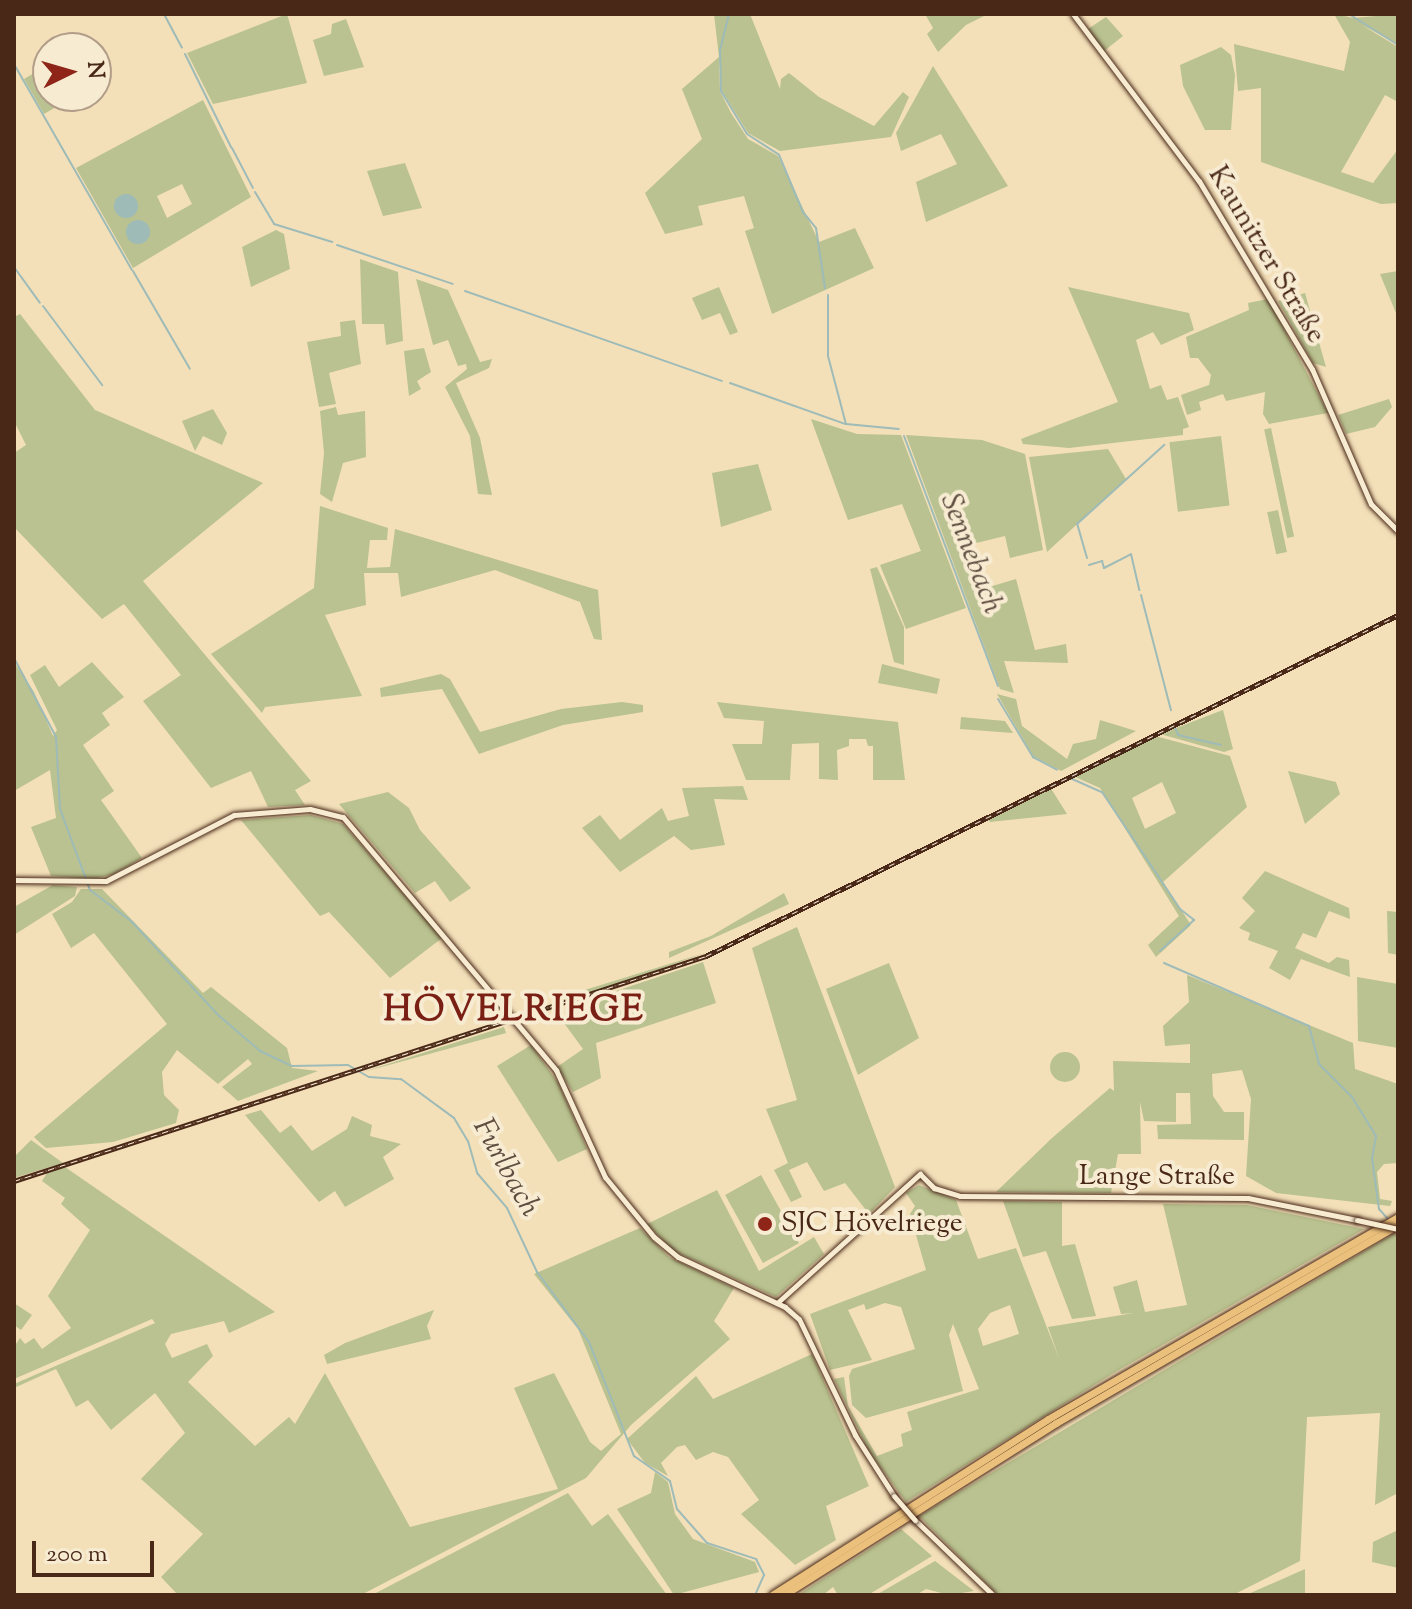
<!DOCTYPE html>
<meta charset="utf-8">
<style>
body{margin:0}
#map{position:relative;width:1412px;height:1609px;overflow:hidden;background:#f3e0b9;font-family:"Sorts Mill Goudy",serif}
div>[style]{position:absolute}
.green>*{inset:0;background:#b9c290;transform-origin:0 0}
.round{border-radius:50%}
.water>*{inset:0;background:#9ebbb8}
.stream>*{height:2px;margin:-1px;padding:0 1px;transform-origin:1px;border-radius:1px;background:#9ebbb8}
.roads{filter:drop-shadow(0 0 2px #492818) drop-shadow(0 0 2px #492818)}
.secondary>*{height:5px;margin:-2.5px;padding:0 2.5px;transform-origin:2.5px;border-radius:2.5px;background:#f7ebd2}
.highway>*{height:7px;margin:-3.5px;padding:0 3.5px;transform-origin:3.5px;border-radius:3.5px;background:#eac07c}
.rail>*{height:5px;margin-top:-2.5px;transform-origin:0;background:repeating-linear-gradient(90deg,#f7ebd2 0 6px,#492818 0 12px);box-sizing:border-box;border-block:2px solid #492818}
.bridges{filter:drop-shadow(0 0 2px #492818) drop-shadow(0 0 2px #492818)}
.secondary-bridge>*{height:5px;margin:-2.5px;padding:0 2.5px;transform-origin:2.5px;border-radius:2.5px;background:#f7ebd2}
.dots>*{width:22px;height:22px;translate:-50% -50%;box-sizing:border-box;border:4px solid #f7ebd2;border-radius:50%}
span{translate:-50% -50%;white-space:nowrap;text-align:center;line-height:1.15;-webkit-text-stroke:8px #f7ebd2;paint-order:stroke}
.street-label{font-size:28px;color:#492818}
.poi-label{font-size:28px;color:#492818}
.left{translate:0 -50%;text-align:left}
.water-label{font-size:30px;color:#5e4d40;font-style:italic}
.district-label{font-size:36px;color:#7a1f14;font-weight:700;letter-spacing:2px}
.frame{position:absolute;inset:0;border:16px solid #492818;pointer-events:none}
.north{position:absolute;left:32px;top:32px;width:80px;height:80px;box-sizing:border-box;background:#f7ebd2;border:2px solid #b19d88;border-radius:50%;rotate:85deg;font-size:22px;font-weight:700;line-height:32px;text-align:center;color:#492818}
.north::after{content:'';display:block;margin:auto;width:28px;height:36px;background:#8f2418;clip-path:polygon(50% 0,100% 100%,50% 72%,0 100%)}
.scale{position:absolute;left:32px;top:1541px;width:122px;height:36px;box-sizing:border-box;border:4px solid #492818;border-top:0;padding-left:10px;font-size:24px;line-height:28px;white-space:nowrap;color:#492818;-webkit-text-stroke:6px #f7ebd2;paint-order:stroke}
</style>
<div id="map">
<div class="green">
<div style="clip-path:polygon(287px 14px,307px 83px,213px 104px,187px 53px)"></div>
<div style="clip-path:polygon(714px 14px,750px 14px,780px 89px,781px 79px,789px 73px,819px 97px,874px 126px,903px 92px,909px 97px,891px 137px,780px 151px,748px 133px,722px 91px,719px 58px,720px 91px,731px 113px,748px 139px,778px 156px,819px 242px,855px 228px,874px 268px,772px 314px,745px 231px,754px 228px,744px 196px,698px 206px,703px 225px,665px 234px,645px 193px,702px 139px,682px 89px,719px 57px)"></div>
<div style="clip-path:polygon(925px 14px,988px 14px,966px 25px,938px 52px,927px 34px,933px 28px)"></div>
<div style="clip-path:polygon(1334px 14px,1354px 18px,1398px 14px,1398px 44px,1362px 25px,1398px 47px,1398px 102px,1385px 95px,1341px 172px,1373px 183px,1398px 149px,1398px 203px,1381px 204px,1261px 162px,1261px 88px,1238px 91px,1234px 44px,1344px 71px,1350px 42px)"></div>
<div style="clip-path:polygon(1106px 17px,1123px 36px,1104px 51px,1088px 29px)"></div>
<div style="clip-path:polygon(346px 19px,364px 67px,324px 76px,313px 40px,331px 34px,332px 24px)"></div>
<div style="clip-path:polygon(1221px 47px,1231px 55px,1235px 75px,1231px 130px,1205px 130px,1183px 86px,1180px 65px)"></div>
<div style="clip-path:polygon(48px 65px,48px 96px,75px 96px,44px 114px,24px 79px)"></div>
<div style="clip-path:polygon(933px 66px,1008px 186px,926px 222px,916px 182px,957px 164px,941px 134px,901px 151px,896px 133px)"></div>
<div style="clip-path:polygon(evenodd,203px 100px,251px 197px,133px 268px,76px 168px,203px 100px,182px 184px,192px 204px,167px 218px,157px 196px,182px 184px)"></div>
<div style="clip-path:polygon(405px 163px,422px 208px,383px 216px,367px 171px)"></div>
<div style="clip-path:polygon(276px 230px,284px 234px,290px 269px,251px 287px,242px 247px)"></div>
<div style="clip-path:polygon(360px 259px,398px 272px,403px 341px,386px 345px,384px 324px,362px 324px)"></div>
<div style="clip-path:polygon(1398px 271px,1398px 318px,1380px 274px)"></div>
<div style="clip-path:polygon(416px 279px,448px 290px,480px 362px,492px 359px,489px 368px,456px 383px,480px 438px,492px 495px,478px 494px,470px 436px,445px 387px,467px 369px,466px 364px,458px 366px,448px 340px,433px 345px)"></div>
<div style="clip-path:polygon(719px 287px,738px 332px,730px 335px,720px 313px,702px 320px,692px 298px)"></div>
<div style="clip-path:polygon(1068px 287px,1189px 313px,1194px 330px,1161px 345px,1153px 332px,1136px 340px,1150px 389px,1161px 385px,1167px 400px,1178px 397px,1189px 427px,1183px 429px,1183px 435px,1069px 448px,1023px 444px,1021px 439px,1118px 402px)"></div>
<div style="clip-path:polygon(1305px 293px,1326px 367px,1313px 363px,1278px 301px)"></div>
<div style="clip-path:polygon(1268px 299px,1328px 413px,1269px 424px,1263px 414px,1265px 392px,1226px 401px,1223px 394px,1199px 402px,1201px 410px,1187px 415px,1181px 395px,1209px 385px,1211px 375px,1198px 358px,1190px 358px,1186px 337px,1249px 310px,1248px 303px)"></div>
<div style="clip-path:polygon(20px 314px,95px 410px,263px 483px,143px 581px,311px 781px,295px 790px,305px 805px,268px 807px,251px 771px,211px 788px,143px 701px,181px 675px,124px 604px,102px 619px,14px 527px,14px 453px,26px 445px,14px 421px,14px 317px)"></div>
<div style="clip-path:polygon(355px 320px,361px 364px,329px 373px,336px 404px,319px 407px,307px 342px,341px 336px,340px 322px)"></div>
<div style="clip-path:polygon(424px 348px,431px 372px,417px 381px,421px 389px,409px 396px,404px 351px)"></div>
<div style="clip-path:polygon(1389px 399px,1392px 407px,1375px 427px,1346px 434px,1338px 415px)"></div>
<div style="clip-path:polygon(336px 407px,338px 415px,365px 411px,366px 457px,343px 463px,332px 502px,320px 494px,324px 453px,320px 411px)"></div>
<div style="clip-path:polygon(213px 409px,227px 433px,222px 445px,203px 436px,195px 451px,182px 421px)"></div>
<div style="clip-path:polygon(811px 419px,857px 434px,901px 435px,966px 608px,906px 629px,880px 565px,921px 551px,902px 504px,848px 520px)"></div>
<div style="left:1271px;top:428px;width:111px;height:7px;rotate:78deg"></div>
<div style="clip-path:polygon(906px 435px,982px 440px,1025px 454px,1043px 550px,1010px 558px,1005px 536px,964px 546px,979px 590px,1016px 579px,1035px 650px,1066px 644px,1068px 663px,1004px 661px,1014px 693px,1000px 689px)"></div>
<div style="left:1221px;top:436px;width:70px;height:52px;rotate:83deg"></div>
<div style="clip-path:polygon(1108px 449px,1126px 479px,1047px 552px,1029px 457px)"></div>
<div style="clip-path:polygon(758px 464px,772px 510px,721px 527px,712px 473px)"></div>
<div style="clip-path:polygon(320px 506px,388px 528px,387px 540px,370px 540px,367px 568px,390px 567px,395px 529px,598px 590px,602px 640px,594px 639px,580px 602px,495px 570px,401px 597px,398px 573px,364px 573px,366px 605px,325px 615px,362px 696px,265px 707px,262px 713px,211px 654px,314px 588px)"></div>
<div style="left:1278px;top:510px;width:43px;height:11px;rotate:78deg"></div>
<div style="clip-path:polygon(877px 567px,904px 627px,904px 665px,894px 662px,870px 569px)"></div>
<div style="clip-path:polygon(14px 662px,34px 692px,53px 736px,57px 730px,30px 675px,45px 665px,59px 687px,92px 662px,124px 697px,102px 713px,110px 725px,83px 745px,114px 791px,101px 800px,142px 858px,114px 874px,94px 879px,51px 876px,31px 827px,56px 818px,50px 770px,14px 791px)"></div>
<div style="clip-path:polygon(882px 664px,940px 679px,937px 694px,878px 683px)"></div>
<div style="clip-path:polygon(441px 674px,450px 679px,480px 732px,561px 709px,622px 702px,643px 705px,643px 712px,563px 725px,479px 754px,442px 689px,381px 697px,380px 688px)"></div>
<div style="clip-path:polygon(997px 694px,1016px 699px,1022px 726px,1067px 759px,1073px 744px,1096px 739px,1100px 720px,1136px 731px,1061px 771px,1033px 756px)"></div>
<div style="clip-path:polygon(717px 702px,898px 722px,905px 780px,873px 780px,873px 746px,868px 746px,866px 739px,849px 739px,849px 746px,837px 750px,838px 780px,819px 779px,819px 743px,792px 744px,790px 780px,746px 780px,732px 744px,762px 744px,764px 721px,724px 718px)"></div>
<div style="clip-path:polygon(1223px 710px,1233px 749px,1224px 752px,1160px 734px)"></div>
<div style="clip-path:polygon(961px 717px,1005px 721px,1013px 733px,960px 729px)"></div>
<div style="clip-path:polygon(evenodd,1155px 736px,1230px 756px,1247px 807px,1163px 882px,1191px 925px,1156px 957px,1148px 945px,1179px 916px,1100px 788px,1073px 776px,1155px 736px,1162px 782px,1176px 813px,1145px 829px,1132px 798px,1162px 782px)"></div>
<div style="clip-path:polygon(1288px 771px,1336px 782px,1340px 794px,1305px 824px)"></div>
<div style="clip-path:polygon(743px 786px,748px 800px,714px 799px,725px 845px,691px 850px,674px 836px,620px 872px,582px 828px,600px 815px,620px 840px,662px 808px,668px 821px,689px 816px,682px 788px)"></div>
<div style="clip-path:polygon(1050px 787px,1067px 814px,990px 822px,988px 819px)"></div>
<div style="clip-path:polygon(388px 792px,409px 808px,420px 830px,471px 888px,450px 902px,435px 881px,415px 893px,339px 804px)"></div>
<div style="clip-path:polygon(311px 815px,343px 824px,442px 938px,390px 978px,329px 912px,320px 916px,241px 820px)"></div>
<div style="clip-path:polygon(1265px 871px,1349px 908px,1350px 919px,1329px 911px,1316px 938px,1303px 933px,1295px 948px,1329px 963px,1337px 957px,1349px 960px,1350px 977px,1301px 959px,1290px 980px,1269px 968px,1278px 951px,1248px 940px,1250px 933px,1239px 928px,1255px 911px,1242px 898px)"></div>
<div style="clip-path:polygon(53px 885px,77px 887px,75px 896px,14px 935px,14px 907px)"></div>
<div style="clip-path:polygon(81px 889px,102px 889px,203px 993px,211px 987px,287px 1048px,292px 1068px,318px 1071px,238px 1101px,222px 1087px,252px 1064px,248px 1059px,218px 1084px,177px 1050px,162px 1072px,164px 1095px,179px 1110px,176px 1123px,113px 1142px,46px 1148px,37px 1140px,34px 1137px,167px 1024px,94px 933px,71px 948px,52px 914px,72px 902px)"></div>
<div style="clip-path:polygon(784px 893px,789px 904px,669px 958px,669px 952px,711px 936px)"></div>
<div style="clip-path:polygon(1387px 911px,1398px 912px,1398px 955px,1388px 953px)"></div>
<div style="clip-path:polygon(797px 927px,895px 1187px,869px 1214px,845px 1183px,824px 1191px,807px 1162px,789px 1170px,802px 1197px,791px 1202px,774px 1170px,788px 1163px,766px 1109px,797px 1100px,752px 948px)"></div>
<div style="clip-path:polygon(708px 952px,606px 988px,563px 1001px,562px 997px)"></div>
<div style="clip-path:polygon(703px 962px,716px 1003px,596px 1043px,601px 1078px,573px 1092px,557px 1067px,583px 1049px,564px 1023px,580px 1017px,577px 1004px)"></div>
<div style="clip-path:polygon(889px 963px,919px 1038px,858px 1075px,826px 989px)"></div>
<div style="clip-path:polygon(1187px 975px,1353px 1043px,1355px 1069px,1398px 1084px,1398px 1163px,1384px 1164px,1377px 1172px,1380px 1199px,1392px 1201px,1390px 1206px,1276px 1193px,1246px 1176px,1251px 1099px,1242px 1070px,1212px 1074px,1213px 1096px,1224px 1112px,1244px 1112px,1244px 1140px,1158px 1139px,1157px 1125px,1191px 1124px,1190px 1093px,1176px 1093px,1176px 1122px,1144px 1121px,1140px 1102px,1141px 1154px,1118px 1154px,1111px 1193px,996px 1192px,1052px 1138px,1110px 1088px,1114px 1091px,1113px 1061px,1190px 1063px,1190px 1044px,1165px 1046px,1163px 1026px,1189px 1002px)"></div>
<div style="clip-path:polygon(1357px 977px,1398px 984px,1398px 1048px,1358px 1041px)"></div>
<div style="clip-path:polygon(504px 1027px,506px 1033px,363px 1072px)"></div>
<div style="clip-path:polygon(531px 1045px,559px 1084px,587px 1149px,558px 1162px,497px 1066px)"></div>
<div class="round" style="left:1050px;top:1052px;width:30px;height:30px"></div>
<div style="clip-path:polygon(261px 1110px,280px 1133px,291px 1125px,312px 1151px,347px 1129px,352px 1116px,372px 1125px,370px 1136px,401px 1144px,383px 1157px,394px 1179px,345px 1207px,335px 1191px,319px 1202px,245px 1115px)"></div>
<div style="clip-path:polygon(31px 1140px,63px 1163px,14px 1178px,14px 1157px)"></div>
<div style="clip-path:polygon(65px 1167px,275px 1312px,229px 1333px,224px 1321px,171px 1334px,165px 1344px,172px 1358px,207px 1344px,213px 1356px,188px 1382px,255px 1446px,289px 1417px,295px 1424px,325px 1373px,410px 1527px,558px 1489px,514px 1388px,554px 1373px,590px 1442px,601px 1451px,621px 1434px,578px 1329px,534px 1274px,640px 1228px,669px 1257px,734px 1288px,714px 1321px,730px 1339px,631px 1425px,586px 1478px,361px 1595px,178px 1595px,161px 1577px,203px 1534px,141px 1479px,185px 1433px,155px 1393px,111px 1430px,88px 1400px,76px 1407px,56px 1369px,14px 1388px,14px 1384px,155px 1323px,152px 1319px,14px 1379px,14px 1347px,20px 1338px,25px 1344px,34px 1338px,42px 1349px,71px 1328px,48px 1296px,90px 1230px,61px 1204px,65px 1198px,42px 1181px,47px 1173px)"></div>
<div style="left:761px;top:1175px;width:78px;height:41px;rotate:61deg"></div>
<div style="clip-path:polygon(evenodd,919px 1185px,956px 1200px,978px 1259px,1016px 1248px,1060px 1361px,1048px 1327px,1134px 1313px,1121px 1314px,1113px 1287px,1137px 1280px,1145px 1312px,1187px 1305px,1163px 1204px,1247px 1205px,1364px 1229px,1112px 1374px,906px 1502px,868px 1450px,834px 1379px,844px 1377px,848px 1406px,877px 1456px,903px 1446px,901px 1434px,912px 1430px,907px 1412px,979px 1389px,953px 1324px,949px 1335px,963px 1391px,866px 1418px,852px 1405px,849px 1376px,852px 1369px,915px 1349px,901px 1307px,885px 1303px,866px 1310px,864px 1304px,848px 1310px,872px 1360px,830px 1370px,810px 1314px,926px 1270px,910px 1214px,915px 1206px,906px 1193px,919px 1185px,1010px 1305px,1019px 1334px,983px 1346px,978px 1329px,990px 1313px,1010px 1305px)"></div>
<div style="clip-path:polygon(717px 1190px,759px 1271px,814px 1237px,824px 1254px,776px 1297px,674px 1251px,647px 1224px)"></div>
<div style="clip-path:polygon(1003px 1201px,1062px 1202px,1062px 1246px,1075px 1244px,1096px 1316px,1072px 1319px,1046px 1251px,1023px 1257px)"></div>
<div style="clip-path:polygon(1393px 1234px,1398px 1235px,1398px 1493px,1375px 1505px,1380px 1413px,1307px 1417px,1300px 1561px,1233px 1595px,998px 1595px,919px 1516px)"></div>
<div style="clip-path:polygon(14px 1303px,32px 1315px,21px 1330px,14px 1325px)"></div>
<div style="clip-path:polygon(434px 1310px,427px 1326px,431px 1339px,327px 1364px,324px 1355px,345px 1343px)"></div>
<div style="clip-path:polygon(812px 1354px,869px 1486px,826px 1506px,836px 1540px,795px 1565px,741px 1514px,759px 1500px,728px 1457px,713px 1452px,696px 1460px,685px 1445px,677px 1447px,661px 1463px,668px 1476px,645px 1463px,627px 1439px,696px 1376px,713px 1399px)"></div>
<div style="clip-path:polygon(655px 1472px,668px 1482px,675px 1514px,693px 1539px,755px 1562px,759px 1572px,674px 1595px,617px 1509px,651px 1493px)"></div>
<div style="clip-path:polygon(568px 1493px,592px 1526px,608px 1514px,667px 1595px,372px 1595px)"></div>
<div style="clip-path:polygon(901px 1529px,932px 1556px,868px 1595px,838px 1595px,833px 1587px,823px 1595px,798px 1595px)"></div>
<div style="clip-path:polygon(1398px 1530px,1398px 1568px,1372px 1562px,1373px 1542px)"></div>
<div style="clip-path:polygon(935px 1561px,974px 1591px,949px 1595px,926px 1589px,916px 1595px,876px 1595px)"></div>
<div style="clip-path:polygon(1305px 1569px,1305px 1595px,1246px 1595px)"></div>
</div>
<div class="water">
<div class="round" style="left:114px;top:194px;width:24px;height:24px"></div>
<div class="round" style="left:126px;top:220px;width:24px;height:24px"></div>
</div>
<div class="stream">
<div style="left:164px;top:14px;width:38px;rotate:62deg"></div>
<div style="left:729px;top:14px;width:37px;rotate:104deg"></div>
<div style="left:720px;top:50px;width:41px;rotate:88.6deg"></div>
<div style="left:721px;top:91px;width:50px;rotate:58.8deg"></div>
<div style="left:747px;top:134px;width:38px;rotate:33deg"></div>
<div style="left:779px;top:155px;width:62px;rotate:67.2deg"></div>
<div style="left:803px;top:212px;width:21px;rotate:51deg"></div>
<div style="left:816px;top:228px;width:61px;rotate:81.5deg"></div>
<div style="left:1349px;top:14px;width:58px;rotate:32.3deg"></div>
<div style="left:185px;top:54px;width:104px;rotate:63.7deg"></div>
<div style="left:14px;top:64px;width:237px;rotate:60.2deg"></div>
<div style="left:232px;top:148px;width:45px;rotate:62.3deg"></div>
<div style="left:255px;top:192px;width:37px;rotate:59deg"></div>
<div style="left:274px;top:224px;width:61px;rotate:17.2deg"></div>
<div style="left:337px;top:245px;width:122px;rotate:18.6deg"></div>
<div style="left:14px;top:267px;width:44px;rotate:54.2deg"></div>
<div style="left:133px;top:271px;width:113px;rotate:59.8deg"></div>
<div style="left:465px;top:291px;width:272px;rotate:19.3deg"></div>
<div style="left:828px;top:295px;width:61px;rotate:90deg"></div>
<div style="left:828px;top:356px;width:70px;rotate:75.2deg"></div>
<div style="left:846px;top:424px;width:53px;rotate:5.4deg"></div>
<div style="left:43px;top:306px;width:99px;rotate:53.2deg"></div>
<div style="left:730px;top:383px;width:122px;rotate:19.6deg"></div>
<div style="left:904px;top:436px;width:267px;rotate:69.4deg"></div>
<div style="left:1087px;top:558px;width:35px;rotate:-106deg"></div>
<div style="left:1077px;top:524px;width:118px;rotate:-42.2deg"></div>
<div style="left:1089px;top:565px;width:14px;rotate:-17deg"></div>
<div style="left:1102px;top:561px;width:7px;rotate:74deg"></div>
<div style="left:1104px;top:568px;width:30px;rotate:-27deg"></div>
<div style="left:1131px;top:554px;width:37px;rotate:77deg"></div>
<div style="left:1141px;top:595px;width:119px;rotate:75.4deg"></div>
<div style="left:14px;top:658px;width:89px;rotate:62deg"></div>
<div style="left:56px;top:737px;width:72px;rotate:86.8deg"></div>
<div style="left:60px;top:809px;width:86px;rotate:69.7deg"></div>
<div style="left:90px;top:890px;width:51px;rotate:37.1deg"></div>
<div style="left:131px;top:921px;width:127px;rotate:47.2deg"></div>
<div style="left:217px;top:1014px;width:57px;rotate:40.7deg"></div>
<div style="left:260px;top:1051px;width:35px;rotate:25deg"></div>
<div style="left:292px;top:1066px;width:56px;rotate:-1deg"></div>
<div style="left:348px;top:1065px;width:24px;rotate:30deg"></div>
<div style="left:369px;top:1077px;width:32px;rotate:4deg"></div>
<div style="left:401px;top:1079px;width:66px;rotate:36.3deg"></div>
<div style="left:454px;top:1118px;width:27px;rotate:59deg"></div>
<div style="left:468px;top:1141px;width:33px;rotate:74deg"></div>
<div style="left:477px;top:1173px;width:46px;rotate:49.4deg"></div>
<div style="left:507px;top:1208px;width:71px;rotate:64.9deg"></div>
<div style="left:537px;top:1272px;width:87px;rotate:53.4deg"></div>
<div style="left:589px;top:1342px;width:123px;rotate:68.5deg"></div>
<div style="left:634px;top:1456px;width:44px;rotate:34.8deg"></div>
<div style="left:670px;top:1481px;width:29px;rotate:76deg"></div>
<div style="left:677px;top:1509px;width:45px;rotate:48.6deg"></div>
<div style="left:707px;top:1543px;width:52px;rotate:18.1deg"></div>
<div style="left:756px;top:1559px;width:18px;rotate:63deg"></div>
<div style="left:764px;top:1575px;width:22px;rotate:114deg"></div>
<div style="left:998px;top:699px;width:68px;rotate:58.9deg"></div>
<div style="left:1033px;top:757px;width:27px;rotate:28deg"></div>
<div style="left:1174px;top:725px;width:11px;rotate:68deg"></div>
<div style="left:1178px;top:735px;width:44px;rotate:13.1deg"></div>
<div style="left:1070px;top:778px;width:35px;rotate:24deg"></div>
<div style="left:1102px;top:792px;width:141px;rotate:56.3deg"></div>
<div style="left:1180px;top:909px;width:18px;rotate:38deg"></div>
<div style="left:1194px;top:920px;width:46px;rotate:137.6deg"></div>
<div style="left:1164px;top:963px;width:158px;rotate:23.5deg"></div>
<div style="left:1309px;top:1026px;width:39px;rotate:75deg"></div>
<div style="left:1319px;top:1064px;width:47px;rotate:45deg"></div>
<div style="left:1352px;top:1097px;width:46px;rotate:58.4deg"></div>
<div style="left:1376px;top:1136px;width:22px;rotate:100deg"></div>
<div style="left:1372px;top:1158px;width:51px;rotate:82.2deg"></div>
<div style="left:1379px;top:1209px;width:13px;rotate:48deg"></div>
</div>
<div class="roads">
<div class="secondary">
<div style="left:1073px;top:14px;width:209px;rotate:53deg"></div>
<div style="left:1199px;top:181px;width:219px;rotate:59deg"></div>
<div style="left:1312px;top:369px;width:147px;rotate:66.4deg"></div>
<div style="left:1371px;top:504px;width:38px;rotate:45deg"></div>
<div style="left:14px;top:880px;width:92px;rotate:0.6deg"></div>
<div style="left:106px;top:881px;width:144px;rotate:-27.3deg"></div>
<div style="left:234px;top:815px;width:76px;rotate:-4.5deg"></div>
<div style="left:310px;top:809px;width:34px;rotate:14deg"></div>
<div style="left:343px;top:817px;width:331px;rotate:49.9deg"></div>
<div style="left:556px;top:1070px;width:118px;rotate:65.4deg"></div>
<div style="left:605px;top:1177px;width:77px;rotate:50.8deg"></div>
<div style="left:654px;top:1237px;width:31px;rotate:40deg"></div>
<div style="left:678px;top:1257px;width:118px;rotate:25deg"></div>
<div style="left:785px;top:1307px;width:18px;rotate:41deg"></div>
<div style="left:799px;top:1319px;width:129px;rotate:64.2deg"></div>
<div style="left:855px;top:1435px;width:72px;rotate:57.4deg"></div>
<div style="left:777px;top:1303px;width:193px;rotate:-42.1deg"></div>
<div style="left:920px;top:1174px;width:20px;rotate:45deg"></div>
<div style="left:934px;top:1188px;width:27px;rotate:17deg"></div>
<div style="left:960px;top:1196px;width:288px;rotate:0.4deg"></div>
<div style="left:1248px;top:1198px;width:111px;rotate:11.4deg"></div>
<div style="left:915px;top:1520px;width:108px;rotate:43.9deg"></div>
</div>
<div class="highway">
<div style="left:772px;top:1595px;width:327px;rotate:-32.5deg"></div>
<div style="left:1048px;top:1419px;width:404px;rotate:-30deg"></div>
<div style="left:784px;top:1595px;width:322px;rotate:-32.3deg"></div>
<div style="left:1056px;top:1423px;width:395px;rotate:-30.1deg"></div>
</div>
</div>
<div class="rail">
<div style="left:14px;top:1181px;width:728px;rotate:-18.01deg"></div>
<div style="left:706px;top:956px;width:771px;rotate:-26.23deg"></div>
</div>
<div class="bridges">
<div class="secondary-bridge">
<div style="left:1357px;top:1220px;width:42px;rotate:12.4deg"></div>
<div style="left:894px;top:1496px;width:32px;rotate:49deg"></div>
</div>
</div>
<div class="dots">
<div style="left:765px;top:1224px;background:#8f2418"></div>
</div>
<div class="street-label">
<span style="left:1266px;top:255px;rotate:59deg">Kaunitzer Straße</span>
<span style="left:1157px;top:1177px">Lange Straße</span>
</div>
<div class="poi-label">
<span class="left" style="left:781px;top:1224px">SJC Hövelriege</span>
</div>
<div class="water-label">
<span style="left:970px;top:554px;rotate:69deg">Sennebach</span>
<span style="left:505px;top:1168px;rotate:61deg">Furlbach</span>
</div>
<div class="district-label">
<span style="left:514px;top:1012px">HÖVELRIEGE</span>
</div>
<div class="frame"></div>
<div class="north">N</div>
<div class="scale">200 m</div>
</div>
